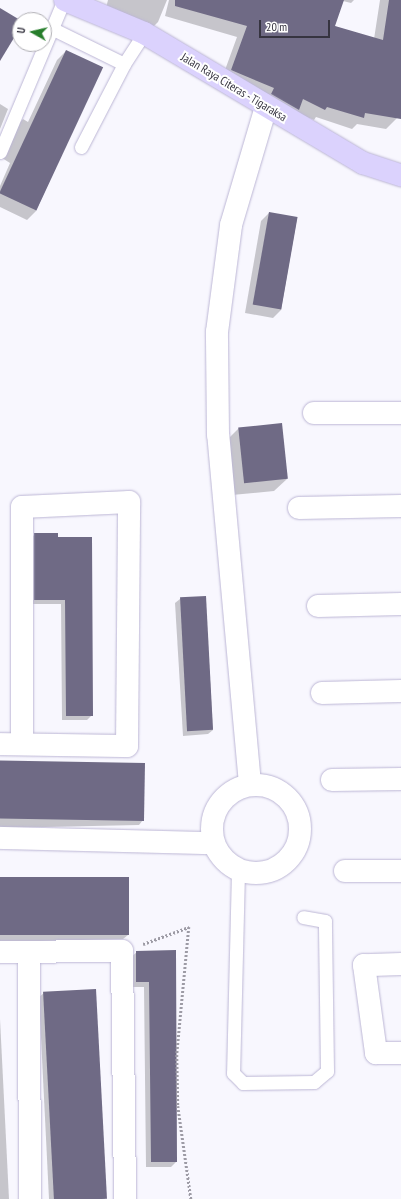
<!DOCTYPE html>
<style>
body{margin:0}
#map{position:relative;width:401px;height:1199px;overflow:hidden;background:#f8f7fe;font-family:"PT Sans Narrow",sans-serif}
div>[style]{position:absolute}
.shadow>*{inset:0;background:#0003}
.building>*{inset:0;background:#6f6a85;transform-origin:0 0}
.path>*{height:2.5px;margin-top:-1.25px;transform-origin:0;background:repeating-linear-gradient(90deg,#9d9ba5 0 2px,transparent 0 4px)}
.roads{filter:drop-shadow(0 0 1px #bcb6d5) drop-shadow(0 0 1px #bcb6d5)}
.service>*{height:13px;margin:-6.5px;padding:0 6.5px;transform-origin:6.5px;border-radius:6.5px;background:#fff}
.minor>*{height:22px;margin:-11px;padding:0 11px;transform-origin:11px;border-radius:11px;background:#fff}
.minor>.ring{margin:-11px;padding:0;box-sizing:content-box;background:none;border:22px solid #fff;border-radius:50%}
.primary>*{height:22px;margin:-11px;padding:0 11px;transform-origin:11px;border-radius:11px;background:#dbd2fd}
span{translate:-50% -50%;white-space:nowrap;text-align:center;line-height:1.15;-webkit-text-stroke:4px #fff;paint-order:stroke}
.street-label{font-size:12px;color:#363440}
.north{position:absolute;left:12px;top:12px;width:40px;height:40px;box-sizing:border-box;background:#fff;border:1px solid #afaeb3;border-radius:50%;rotate:278deg;font-size:11px;font-weight:700;line-height:16px;text-align:center;color:#363440}
.north::after{content:'';display:block;margin:auto;width:14px;height:18px;background:#277e2b;clip-path:polygon(50% 0,100% 100%,50% 72%,0 100%)}
.scale{position:absolute;left:259px;top:20px;width:71px;height:18px;box-sizing:border-box;border:2px solid #363440;border-top:0;padding-left:5px;font-size:12px;line-height:14px;white-space:nowrap;color:#363440;-webkit-text-stroke:3px #fff;paint-order:stroke}
</style>
<div id="map">
<div class="shadow">
<div style="clip-path:polygon(108px 0,167px 0,158px 22px,152px 28px,106px 8px)"></div>
<div style="clip-path:polygon(169px 0,354px 0,351px 3px,343px 1px,334px 26px,374px 39px,380px 0,401px 0,401px 87px,397px 118px,386px 129px,357px 124px,352px 129px,316px 117px,314px 120px,221px 81px,237px 37px,165px 16px)"></div>
<div style="clip-path:polygon(66px 51px,101px 67px,36px 211px,27px 220px,0 207px,0 186px,10px 163px,2px 158px,15px 127px,23px 119px,28px 122px,57px 60px)"></div>
<div style="clip-path:polygon(0 104px,8px 109px,0 129px)"></div>
<div style="clip-path:polygon(269px 213px,297px 218px,281px 310px,273px 318px,245px 313px,261px 221px)"></div>
<div style="clip-path:polygon(239px 428px,287px 479px,274px 491px,232px 495px,227px 440px)"></div>
<div style="clip-path:polygon(35px 534px,57px 534px,92px 715px,87px 720px,62px 720px,61px 604px,30px 604px,30px 539px)"></div>
<div style="clip-path:polygon(205px 597px,213px 730px,208px 734px,183px 736px,175px 603px,180px 599px)"></div>
<div style="clip-path:polygon(0 767px,143px 820px,139px 825px,0 828px)"></div>
<div style="clip-path:polygon(0 881px,128px 935px,123px 939px,0 942px)"></div>
<div style="clip-path:polygon(175px 951px,176px 1162px,171px 1167px,146px 1167px,144px 987px,131px 987px,131px 957px,137px 952px)"></div>
<div style="clip-path:polygon(44px 993px,105px 1199px,49px 1199px,39px 997px)"></div>
<div style="clip-path:polygon(0 1019px,9px 1199px,0 1199px)"></div>
</div>
<div class="building">
<div style="clip-path:polygon(175px 0,344px 0,335px 26px,383px 40px,389px 0,401px 0,401px 119px,365px 113px,364px 118px,327px 107px,325px 110px,303px 99px,299px 110px,271px 94px,274px 88px,231px 70px,247px 26px,175px 6px)"></div>
<div style="clip-path:polygon(0 8px,20px 20px,20px 28px,0 61px)"></div>
<div style="left:66px;top:50px;width:41px;height:158px;rotate:25deg"></div>
<div style="left:269px;top:212px;width:29px;height:94px;rotate:10deg"></div>
<div style="left:282px;top:423px;width:56px;height:44px;rotate:84deg"></div>
<div style="clip-path:polygon(34px 533px,58px 533px,58px 537px,92px 537px,93px 716px,66px 716px,65px 600px,34px 600px)"></div>
<div style="left:206px;top:596px;width:134px;height:26px;rotate:87deg"></div>
<div style="left:145px;top:763px;width:58px;height:145px;rotate:91deg"></div>
<div style="left:129px;top:877px;width:58px;height:129px;rotate:90deg"></div>
<div style="clip-path:polygon(176px 950px,177px 1162px,151px 1162px,149px 982px,136px 982px,136px 951px)"></div>
<div style="left:96px;top:989px;width:210px;height:53px;rotate:87deg"></div>
</div>
<div class="path">
<div style="left:143px;top:944px;width:49px;rotate:-20.3deg"></div>
<div style="left:189px;top:927px;width:129px;rotate:95.4deg"></div>
<div style="left:177px;top:1055px;width:51px;rotate:88.9deg"></div>
<div style="left:178px;top:1106px;width:94px;rotate:82deg"></div>
</div>
<div class="roads">
<div class="service">
<div style="left:53px;top:29px;width:79px;rotate:26.2deg"></div>
<div style="left:81px;top:147px;width:93px;rotate:-62.6deg"></div>
<div style="left:124px;top:64px;width:37px;rotate:-57deg"></div>
<div style="left:0;top:152px;width:165px;rotate:-67.2deg"></div>
<div style="left:238px;top:871px;width:202px;rotate:91.4deg"></div>
<div style="left:233px;top:1073px;width:14px;rotate:45deg"></div>
<div style="left:243px;top:1083px;width:71px;rotate:-0.8deg"></div>
<div style="left:314px;top:1082px;width:17px;rotate:-40deg"></div>
<div style="left:327px;top:1071px;width:150px;rotate:-90.8deg"></div>
<div style="left:325px;top:921px;width:22px;rotate:-170deg"></div>
</div>
<div class="minor">
<div style="left:314px;top:413px;width:87px"></div>
<div style="left:299px;top:508px;width:102px;rotate:-1.1deg"></div>
<div style="left:318px;top:606px;width:83px;rotate:-1.4deg"></div>
<div style="left:322px;top:693px;width:79px;rotate:-1.5deg"></div>
<div style="left:0;top:744px;width:127px;rotate:0.9deg"></div>
<div style="left:127px;top:746px;width:244px;rotate:-89.5deg"></div>
<div style="left:129px;top:502px;width:107px;rotate:177.3deg"></div>
<div style="left:22px;top:507px;width:237px;rotate:90deg"></div>
<div style="left:332px;top:780px;width:69px;rotate:-0.8deg"></div>
<div style="left:250px;top:784px;width:350px;rotate:-95.2deg"></div>
<div style="left:218px;top:435px;width:103px;rotate:-90.6deg"></div>
<div style="left:217px;top:332px;width:108px;rotate:-82.5deg"></div>
<div style="left:231px;top:225px;width:123px;rotate:-73.5deg"></div>
<div class="ring" style="left:212px;top:785px;width:66px;height:66px"></div>
<div style="left:0;top:838px;width:212px;rotate:1.4deg"></div>
<div style="left:345px;top:871px;width:56px"></div>
<div style="left:0;top:952px;width:122px;rotate:-0.5deg"></div>
<div style="left:122px;top:951px;width:248px;rotate:89.3deg"></div>
<div style="left:29px;top:953px;width:246px;rotate:89.8deg"></div>
<div style="left:401px;top:964px;width:37px;rotate:178deg"></div>
<div style="left:364px;top:965px;width:89px;rotate:82.2deg"></div>
<div style="left:376px;top:1053px;width:25px"></div>
</div>
<div class="primary">
<div style="left:65px;top:0;width:86px;rotate:22.7deg"></div>
<div style="left:144px;top:33px;width:255px;rotate:30.7deg"></div>
<div style="left:363px;top:163px;width:40px;rotate:18deg"></div>
</div>
</div>
<div class="street-label">
<span style="left:234px;top:87px;rotate:31deg">Jalan Raya Citeras - Tigaraksa</span>
</div>
<div class="north">U</div>
<div class="scale">20 m</div>
</div>
